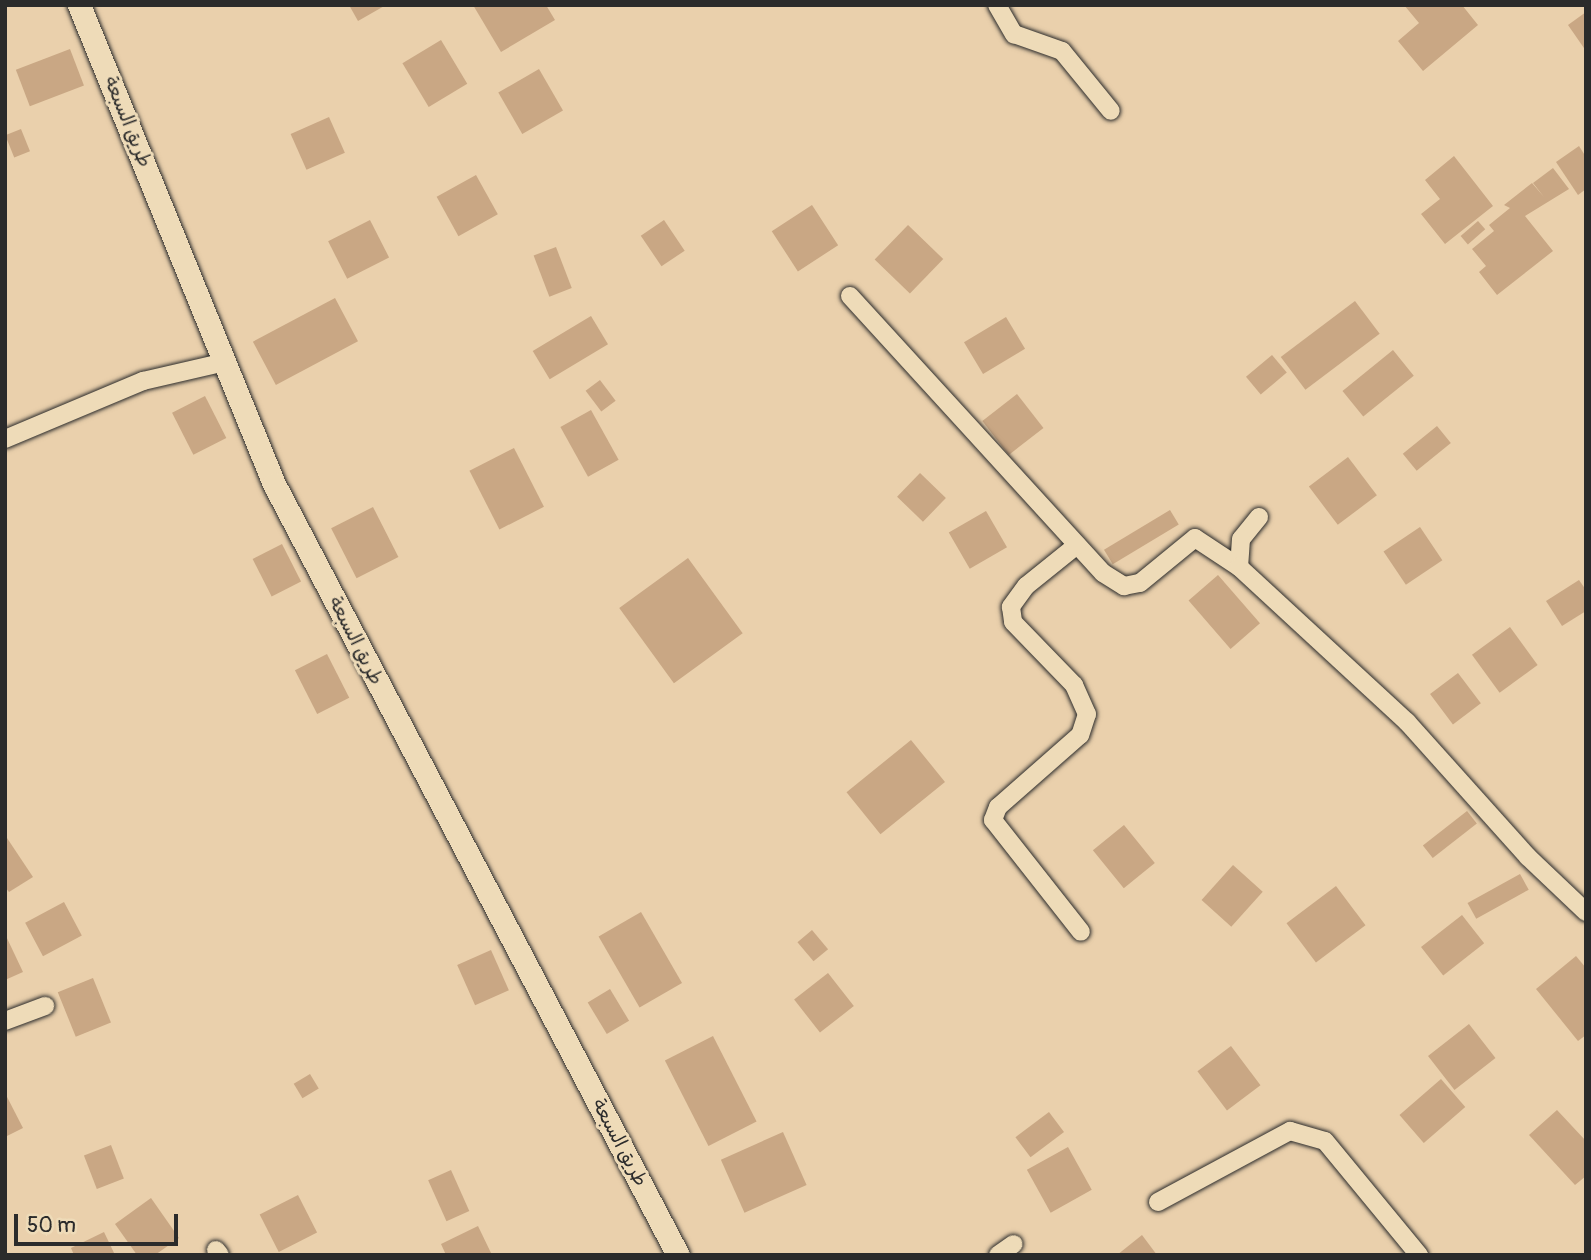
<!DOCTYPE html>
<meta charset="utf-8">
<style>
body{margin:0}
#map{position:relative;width:1591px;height:1260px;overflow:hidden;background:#ead0ac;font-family:Pangolin,"Playpen Sans Arabic",sans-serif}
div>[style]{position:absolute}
.building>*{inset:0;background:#c9a784;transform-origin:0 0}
.roads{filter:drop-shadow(0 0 2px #2b2b2b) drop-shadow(0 0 2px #2b2b2b)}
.minor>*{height:18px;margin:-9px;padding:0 9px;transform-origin:9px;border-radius:9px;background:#eedbb8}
.tertiary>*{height:23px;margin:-11.5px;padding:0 11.5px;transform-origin:11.5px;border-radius:11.5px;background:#eedbb8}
span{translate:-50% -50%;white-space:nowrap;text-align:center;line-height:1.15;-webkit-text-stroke:6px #eedbb8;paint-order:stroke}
.street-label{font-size:19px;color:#2b2b2b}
.frame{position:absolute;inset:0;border:7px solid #2b2b2b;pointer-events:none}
.scale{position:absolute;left:14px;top:1214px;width:164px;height:32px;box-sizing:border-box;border:4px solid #2b2b2b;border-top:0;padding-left:9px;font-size:21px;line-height:24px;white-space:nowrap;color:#2b2b2b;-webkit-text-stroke:5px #eedbb8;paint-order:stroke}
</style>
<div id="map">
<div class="building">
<div style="clip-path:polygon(349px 5px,386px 5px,358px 21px)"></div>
<div style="clip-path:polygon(473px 5px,546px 5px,555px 20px,501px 52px)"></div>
<div style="clip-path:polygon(1404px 5px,1462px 5px,1478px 25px,1423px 71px,1398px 41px,1419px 23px)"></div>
<div style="clip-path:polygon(1586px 12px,1586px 51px,1568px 25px)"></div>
<div style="left:441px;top:40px;width:51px;height:45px;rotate:59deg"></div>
<div style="left:70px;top:49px;width:39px;height:58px;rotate:69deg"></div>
<div style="left:539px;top:69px;width:48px;height:47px;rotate:60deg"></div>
<div style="left:329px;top:117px;width:39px;height:42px;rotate:66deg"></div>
<div style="left:21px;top:129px;width:24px;height:17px;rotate:68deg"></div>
<div style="clip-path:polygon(1579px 146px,1586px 157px,1586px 189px,1578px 195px,1556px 162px)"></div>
<div style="clip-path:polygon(1454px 156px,1493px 206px,1445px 244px,1421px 214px,1440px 199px,1425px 180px)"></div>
<div style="clip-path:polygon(1553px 168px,1569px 189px,1525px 216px,1553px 251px,1497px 295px,1479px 272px,1486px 266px,1472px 249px,1494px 231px,1489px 225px,1510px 208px,1504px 205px,1532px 183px,1544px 197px,1533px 183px)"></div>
<div style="left:476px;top:175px;width:45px;height:45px;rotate:61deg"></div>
<div style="left:812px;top:205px;width:48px;height:48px;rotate:57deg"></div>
<div style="left:370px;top:220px;width:42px;height:47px;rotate:63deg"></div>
<div style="left:664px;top:220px;width:37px;height:28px;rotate:56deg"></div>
<div style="left:1478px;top:221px;width:11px;height:23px;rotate:49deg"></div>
<div style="left:908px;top:225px;width:49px;height:48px;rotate:44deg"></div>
<div style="left:556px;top:247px;width:44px;height:24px;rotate:69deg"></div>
<div style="left:335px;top:298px;width:49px;height:93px;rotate:62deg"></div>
<div style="left:1355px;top:301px;width:41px;height:93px;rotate:53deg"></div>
<div style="left:591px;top:316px;width:33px;height:68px;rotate:59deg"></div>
<div style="left:1006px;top:317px;width:37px;height:49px;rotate:59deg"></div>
<div style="left:1393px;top:350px;width:33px;height:65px;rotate:51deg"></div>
<div style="left:1272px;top:355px;width:23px;height:34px;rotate:50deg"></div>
<div style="left:600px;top:380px;width:26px;height:18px;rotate:53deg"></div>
<div style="left:1017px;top:394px;width:43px;height:44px;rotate:52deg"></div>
<div style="left:205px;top:396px;width:47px;height:37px;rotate:63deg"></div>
<div style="left:591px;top:410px;width:57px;height:35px;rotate:61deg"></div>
<div style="left:1437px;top:426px;width:22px;height:44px;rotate:51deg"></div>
<div style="left:514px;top:448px;width:66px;height:50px;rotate:63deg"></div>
<div style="left:1348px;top:457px;width:48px;height:49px;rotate:53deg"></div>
<div style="left:920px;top:473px;width:36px;height:33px;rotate:44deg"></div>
<div style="left:373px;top:507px;width:56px;height:47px;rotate:63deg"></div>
<div style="left:1170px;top:510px;width:17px;height:77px;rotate:59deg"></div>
<div style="left:986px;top:511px;width:42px;height:43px;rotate:60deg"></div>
<div style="left:1420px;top:527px;width:40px;height:44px;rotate:56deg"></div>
<div style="left:282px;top:544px;width:42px;height:33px;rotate:63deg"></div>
<div style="left:688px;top:558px;width:93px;height:85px;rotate:54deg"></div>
<div style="left:1218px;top:575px;width:64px;height:39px;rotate:49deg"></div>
<div style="clip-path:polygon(1579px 580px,1586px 590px,1586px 611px,1562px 626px,1546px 601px)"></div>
<div style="left:1510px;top:627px;width:47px;height:47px;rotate:54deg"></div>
<div style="left:327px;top:654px;width:49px;height:36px;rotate:63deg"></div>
<div style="left:1458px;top:673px;width:38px;height:35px;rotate:53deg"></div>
<div style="left:911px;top:740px;width:54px;height:83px;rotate:51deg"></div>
<div style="left:1467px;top:811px;width:16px;height:56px;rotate:52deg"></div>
<div style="left:1124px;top:825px;width:49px;height:40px;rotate:51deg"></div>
<div style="clip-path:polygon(5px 835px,33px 877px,9px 892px,5px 887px)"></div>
<div style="left:1233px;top:865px;width:40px;height:47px;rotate:42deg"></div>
<div style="left:1520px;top:874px;width:18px;height:60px;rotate:61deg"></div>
<div style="left:1336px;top:886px;width:49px;height:62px;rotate:53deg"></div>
<div style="left:64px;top:902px;width:38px;height:44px;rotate:62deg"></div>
<div style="left:641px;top:912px;width:82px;height:49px;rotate:60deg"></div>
<div style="left:1462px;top:915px;width:36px;height:52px;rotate:52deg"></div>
<div style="left:812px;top:930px;width:25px;height:19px;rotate:50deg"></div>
<div style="clip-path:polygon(5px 934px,23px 972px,5px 980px)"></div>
<div style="left:491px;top:950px;width:44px;height:37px;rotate:66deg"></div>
<div style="clip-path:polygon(1576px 956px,1586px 968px,1586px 1035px,1578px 1041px,1536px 989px)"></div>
<div style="left:828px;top:973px;width:42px;height:43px;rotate:52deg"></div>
<div style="left:93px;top:978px;width:48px;height:38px;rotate:68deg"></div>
<div style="left:610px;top:989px;width:37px;height:26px;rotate:59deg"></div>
<div style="left:1469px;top:1024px;width:43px;height:52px;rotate:52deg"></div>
<div style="left:713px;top:1036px;width:96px;height:54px;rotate:63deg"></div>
<div style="left:1231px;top:1046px;width:49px;height:42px;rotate:53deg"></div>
<div style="left:310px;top:1074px;width:17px;height:19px;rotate:59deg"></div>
<div style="left:1441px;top:1079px;width:37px;height:55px;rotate:49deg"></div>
<div style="clip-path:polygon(5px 1093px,23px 1128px,5px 1137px)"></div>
<div style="clip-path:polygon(1557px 1110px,1586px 1141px,1586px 1176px,1575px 1185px,1529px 1135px)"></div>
<div style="left:1049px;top:1112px;width:25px;height:42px;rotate:53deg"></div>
<div style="left:783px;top:1132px;width:58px;height:68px;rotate:66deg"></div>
<div style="left:111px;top:1145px;width:36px;height:29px;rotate:69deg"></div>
<div style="left:1068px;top:1147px;width:49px;height:47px;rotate:61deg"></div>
<div style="left:451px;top:1170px;width:45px;height:25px;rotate:66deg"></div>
<div style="left:298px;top:1195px;width:42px;height:43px;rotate:63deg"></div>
<div style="clip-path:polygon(151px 1198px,179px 1238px,155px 1255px,137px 1255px,115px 1224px)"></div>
<div style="clip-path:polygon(478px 1226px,492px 1255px,446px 1255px,441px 1244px)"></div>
<div style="clip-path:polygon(104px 1232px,115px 1255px,74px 1255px,71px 1248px)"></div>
<div style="clip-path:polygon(1142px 1235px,1157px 1255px,1117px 1255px)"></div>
</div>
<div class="roads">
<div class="minor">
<div style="left:997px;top:5px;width:34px;rotate:60deg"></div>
<div style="left:1014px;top:34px;width:51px;rotate:19.5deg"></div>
<div style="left:1062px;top:51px;width:77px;rotate:50.8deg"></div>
<div style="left:850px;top:296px;width:375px;rotate:47.6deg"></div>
<div style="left:1103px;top:573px;width:25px;rotate:32deg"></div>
<div style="left:1124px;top:586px;width:16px;rotate:-11deg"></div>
<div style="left:1140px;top:583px;width:71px;rotate:-39.3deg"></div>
<div style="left:1195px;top:538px;width:53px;rotate:33.4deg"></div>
<div style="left:5px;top:439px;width:150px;rotate:-22.8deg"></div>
<div style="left:143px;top:381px;width:80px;rotate:-13deg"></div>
<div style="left:1259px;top:517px;width:28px;rotate:129deg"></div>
<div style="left:1241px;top:539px;width:28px;rotate:94deg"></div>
<div style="left:1239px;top:567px;width:229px;rotate:42.7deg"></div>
<div style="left:1407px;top:722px;width:181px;rotate:48.1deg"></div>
<div style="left:1528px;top:857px;width:80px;rotate:43.5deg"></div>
<div style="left:1077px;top:545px;width:65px;rotate:141.2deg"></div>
<div style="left:1026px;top:586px;width:26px;rotate:126deg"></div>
<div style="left:1011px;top:607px;width:15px;rotate:82deg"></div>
<div style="left:1013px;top:622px;width:88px;rotate:45.9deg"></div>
<div style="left:1074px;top:685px;width:32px;rotate:66deg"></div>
<div style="left:1087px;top:714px;width:22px;rotate:108deg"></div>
<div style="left:1080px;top:735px;width:109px;rotate:138.7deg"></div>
<div style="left:998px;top:807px;width:14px;rotate:111deg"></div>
<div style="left:993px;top:820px;width:142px;rotate:51.8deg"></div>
<div style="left:5px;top:1021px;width:43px;rotate:-20.6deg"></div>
<div style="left:1158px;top:1202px;width:150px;rotate:-28.3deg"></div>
<div style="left:1290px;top:1131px;width:36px;rotate:16deg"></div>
<div style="left:1325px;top:1141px;width:148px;rotate:50.5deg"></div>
<div style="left:216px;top:1250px;width:6px;rotate:51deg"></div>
<div style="left:998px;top:1255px;width:19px;rotate:-35deg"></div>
</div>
<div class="tertiary">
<div style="left:79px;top:5px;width:517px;rotate:67.85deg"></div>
<div style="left:274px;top:484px;width:870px;rotate:62.35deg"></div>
</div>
</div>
<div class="street-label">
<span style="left:127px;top:122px;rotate:68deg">طريق السبعة</span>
<span style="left:355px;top:641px;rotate:63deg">طريق السبعة</span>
<span style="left:619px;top:1143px;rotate:62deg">طريق السبعة</span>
</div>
<div class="frame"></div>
<div class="scale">50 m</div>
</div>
